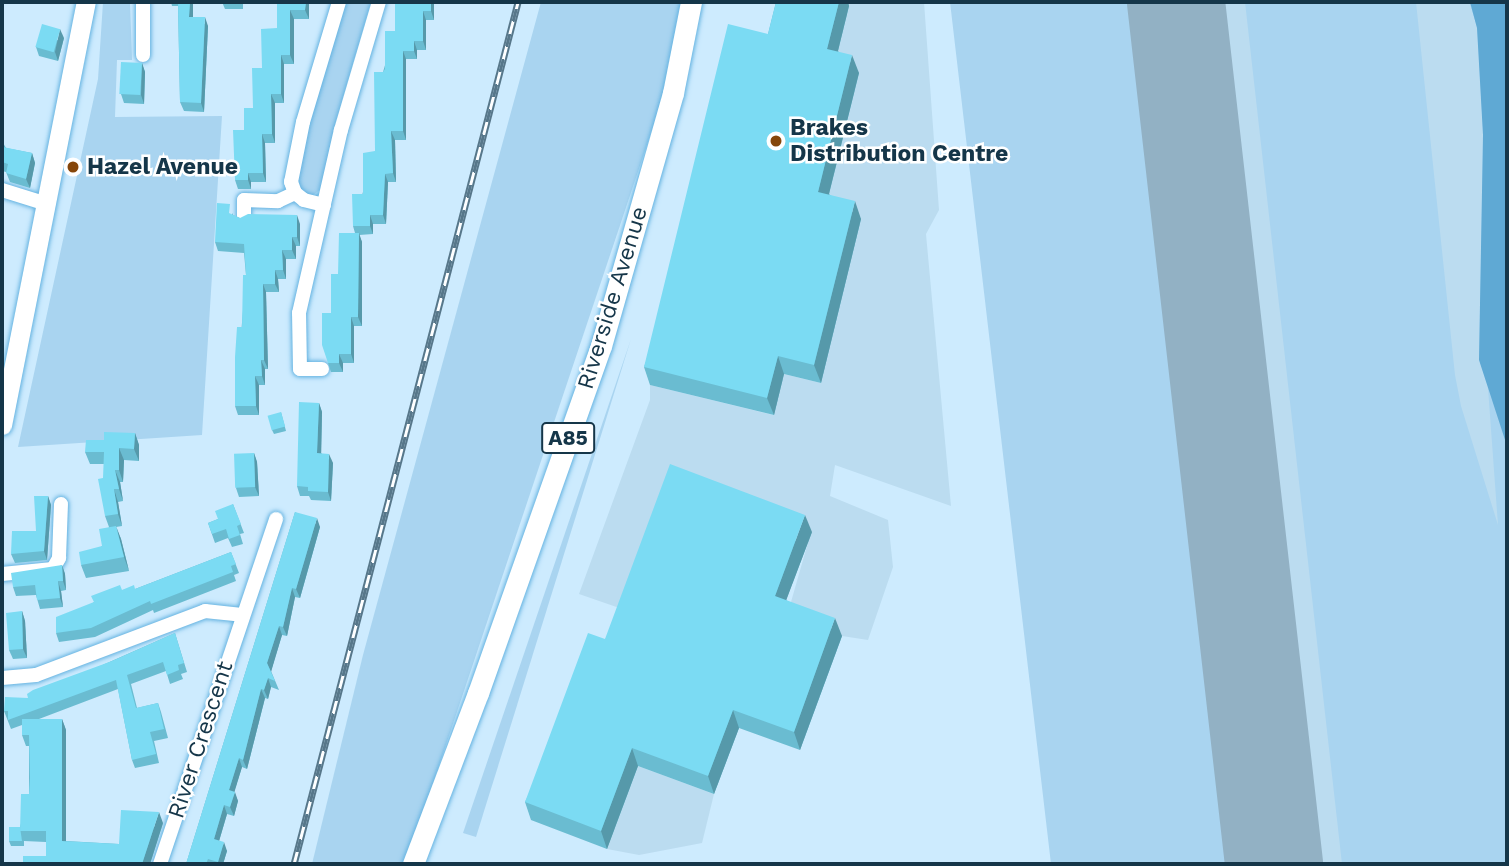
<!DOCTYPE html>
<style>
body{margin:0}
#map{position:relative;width:1509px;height:866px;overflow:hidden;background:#cdebfe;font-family:"Work Sans",sans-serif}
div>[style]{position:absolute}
.built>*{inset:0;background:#bbdcf0}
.green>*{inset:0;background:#a9d4f0}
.water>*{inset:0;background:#5fa9d4}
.runway>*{height:98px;margin:-49px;padding:0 49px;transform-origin:49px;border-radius:49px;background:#92b1c4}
.roads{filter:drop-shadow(0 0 2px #65b3e1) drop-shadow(0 0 2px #65b3e1)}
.street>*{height:14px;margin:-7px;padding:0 7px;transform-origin:7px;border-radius:7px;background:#fff}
.secondary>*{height:19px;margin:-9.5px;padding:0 9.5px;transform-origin:9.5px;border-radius:9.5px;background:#fff}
.primary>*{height:21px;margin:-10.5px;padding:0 10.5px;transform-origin:10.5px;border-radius:10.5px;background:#fff}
.rail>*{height:7px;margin-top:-3.5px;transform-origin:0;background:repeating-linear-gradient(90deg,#fff 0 13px,#57778a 0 26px);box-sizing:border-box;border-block:2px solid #57778a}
.wall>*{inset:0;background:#6abcd1}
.shaded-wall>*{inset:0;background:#5699aa}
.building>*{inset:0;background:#7bdbf3;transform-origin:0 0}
.dots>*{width:19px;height:19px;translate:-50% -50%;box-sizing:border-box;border:4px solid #fff;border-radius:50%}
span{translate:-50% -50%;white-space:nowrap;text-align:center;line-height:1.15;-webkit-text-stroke:5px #fff;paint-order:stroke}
.shield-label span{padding:2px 5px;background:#fff;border:2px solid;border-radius:5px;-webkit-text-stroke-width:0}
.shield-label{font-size:21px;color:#153649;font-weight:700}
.poi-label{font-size:23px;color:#153649;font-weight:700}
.left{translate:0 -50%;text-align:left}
.street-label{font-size:23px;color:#153649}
.frame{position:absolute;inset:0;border:4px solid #153649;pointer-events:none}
</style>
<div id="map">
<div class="built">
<div style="clip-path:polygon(850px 2px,924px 2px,939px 210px,926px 234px,951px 506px,835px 465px,830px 496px,888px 520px,893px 567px,868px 640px,842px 636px,787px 616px,811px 532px,628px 611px,579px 594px,650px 400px,650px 385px,773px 415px,784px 374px,821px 383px,825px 210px,859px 73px,834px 67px)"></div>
<div style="clip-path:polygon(953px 2px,1469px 2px,1477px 28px,1483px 135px,1479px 360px,1507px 446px,1507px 864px,1059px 864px)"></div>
<div style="clip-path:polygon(638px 766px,714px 794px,702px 843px,639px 855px,607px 849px)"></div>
</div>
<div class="green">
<div style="clip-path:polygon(103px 2px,130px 2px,132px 60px,117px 60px,115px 117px,222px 116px,202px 435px,18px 447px,98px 79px)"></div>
<div style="clip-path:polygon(345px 2px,371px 2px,334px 128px,321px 189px,313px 195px,302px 192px,296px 182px,309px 123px)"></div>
<div style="clip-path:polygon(541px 2px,682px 2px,667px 85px,406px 864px,312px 864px,363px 655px)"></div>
<div style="clip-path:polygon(950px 2px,1176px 2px,1176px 8px,1160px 29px,1158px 40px,1164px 87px,1187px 112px,1224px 430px,1205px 454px,1213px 517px,1229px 516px,1235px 525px,1276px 864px,1051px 864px)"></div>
<div style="clip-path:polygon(1245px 2px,1416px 2px,1455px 375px,1461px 406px,1498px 525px,1488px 388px,1479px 360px,1483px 135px,1477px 28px,1469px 2px,1507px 2px,1507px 864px,1342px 864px)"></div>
<div style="clip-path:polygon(631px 339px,476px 837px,463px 833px)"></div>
</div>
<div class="water">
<div style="clip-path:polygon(1470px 2px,1507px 2px,1507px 446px,1479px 360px,1483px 135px,1477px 28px)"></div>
</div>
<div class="runway">
<div style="left:1176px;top:2px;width:868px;rotate:83.51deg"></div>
</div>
<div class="roads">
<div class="street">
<div style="left:143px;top:2px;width:53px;rotate:90deg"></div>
<div style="left:2px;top:190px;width:47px;rotate:17.3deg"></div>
<div style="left:324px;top:205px;width:21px;rotate:-166deg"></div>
<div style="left:304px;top:200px;width:11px;rotate:-142deg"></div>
<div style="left:295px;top:193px;width:12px;rotate:-110deg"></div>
<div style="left:291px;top:182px;width:61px;rotate:-78.7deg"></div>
<div style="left:303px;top:122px;width:125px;rotate:-73.3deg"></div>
<div style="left:244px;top:217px;width:17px;rotate:-90deg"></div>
<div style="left:244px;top:200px;width:34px;rotate:2deg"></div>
<div style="left:278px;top:201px;width:19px;rotate:-25deg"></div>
<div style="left:322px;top:369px;width:22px;rotate:180deg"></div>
<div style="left:300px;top:369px;width:56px;rotate:-91deg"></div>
<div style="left:299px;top:313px;width:188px;rotate:-77.1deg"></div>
<div style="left:341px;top:130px;width:134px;rotate:-73.5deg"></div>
<div style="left:2px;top:574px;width:51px;rotate:-5.6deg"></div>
<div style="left:53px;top:569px;width:13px;rotate:-61deg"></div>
<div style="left:59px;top:558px;width:54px;rotate:-87.9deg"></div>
<div style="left:2px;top:678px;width:34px;rotate:-5deg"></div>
<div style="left:36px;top:675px;width:181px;rotate:-20.7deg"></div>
<div style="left:205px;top:611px;width:37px;rotate:6deg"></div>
<div style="left:160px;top:864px;width:364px;rotate:-71.4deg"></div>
</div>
<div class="secondary">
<div style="left:2px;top:425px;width:431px;rotate:-78.8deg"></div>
</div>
<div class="primary">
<div style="left:413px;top:864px;width:183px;rotate:-69.2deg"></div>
<div style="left:478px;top:693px;width:368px;rotate:-70.5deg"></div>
<div style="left:601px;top:346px;width:263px;rotate:-74.1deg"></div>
<div style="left:673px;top:93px;width:93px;rotate:-78.8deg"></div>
</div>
</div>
<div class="rail">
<div style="left:294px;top:864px;width:891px;rotate:-75.43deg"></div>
</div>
<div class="wall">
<div style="clip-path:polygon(171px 2px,193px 2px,193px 17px,208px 26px,204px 112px,184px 111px,180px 102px,178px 6px,172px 6px)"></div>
<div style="clip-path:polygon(222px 2px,243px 2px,243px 9px,225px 9px)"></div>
<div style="clip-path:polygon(277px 2px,309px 2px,309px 19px,294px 19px,294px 64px,284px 64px,284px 103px,275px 103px,275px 143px,265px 143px,266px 182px,251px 182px,251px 189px,238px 189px,235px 180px,244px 130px,253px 108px,262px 68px,277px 28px)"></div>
<div style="clip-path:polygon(434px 2px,434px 20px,426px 20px,426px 50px,417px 50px,417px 59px,406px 59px,406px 140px,395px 140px,396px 182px,388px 182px,386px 224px,373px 224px,373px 234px,359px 235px,362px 242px,362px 326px,354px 326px,354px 363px,343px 363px,343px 372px,331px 372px,328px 363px,331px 313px,338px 274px,355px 233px,353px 226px,375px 151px,383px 72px,395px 31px)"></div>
<div style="clip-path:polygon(776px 2px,848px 2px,849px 6px,838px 51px,859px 73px,829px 194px,861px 219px,821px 383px,784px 374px,774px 415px,650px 385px,644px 367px,768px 34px)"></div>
<div style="clip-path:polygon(64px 38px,58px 61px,39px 56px,36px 47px)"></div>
<div style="clip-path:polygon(142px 63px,145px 72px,144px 104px,124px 103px,121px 94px)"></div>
<div style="clip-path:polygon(2px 141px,6px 148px,32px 153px,35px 163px,30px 188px,10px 182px,6px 172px,2px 171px)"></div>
<div style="clip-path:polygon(233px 213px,233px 215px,240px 218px,300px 224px,300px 246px,296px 246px,296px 259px,286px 259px,286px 279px,278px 279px,279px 292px,266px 292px,268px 369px,265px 369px,265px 385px,259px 385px,259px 415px,238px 415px,235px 406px,246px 275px,244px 253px,218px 251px,215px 242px)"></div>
<div style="clip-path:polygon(319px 403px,322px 412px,321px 453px,333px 463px,331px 501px,311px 500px,309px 496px,300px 496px,297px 486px)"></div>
<div style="clip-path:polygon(281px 412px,286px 431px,274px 434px,272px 430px)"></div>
<div style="clip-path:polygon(135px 433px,139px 445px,139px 461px,124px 460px,123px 482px,120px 482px,123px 501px,118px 502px,122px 526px,116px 527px,121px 539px,129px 571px,86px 578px,81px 565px,102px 546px,109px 527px,105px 516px,104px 464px,90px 464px,85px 452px)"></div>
<div style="clip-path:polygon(254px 453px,257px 462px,259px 496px,239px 497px,236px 488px)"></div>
<div style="clip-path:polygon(48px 496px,51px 505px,47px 560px,15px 563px,11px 554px,36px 531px)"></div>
<div style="clip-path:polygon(233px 504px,244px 533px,240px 534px,243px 544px,232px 547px,228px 538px,215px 543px,208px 523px,218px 519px)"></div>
<div style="clip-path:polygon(295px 512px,320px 527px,300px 598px,295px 597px,287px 636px,282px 635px,271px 671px,279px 690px,271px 687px,268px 699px,265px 698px,247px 769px,242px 767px,234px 792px,238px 801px,234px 816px,227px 814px,219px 841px,227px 851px,223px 864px,186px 864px)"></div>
<div style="clip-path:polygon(812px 532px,786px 600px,842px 636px,800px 750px,739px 728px,714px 794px,638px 766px,607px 849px,531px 820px,525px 802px,605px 639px)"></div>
<div style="clip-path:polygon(231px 552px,239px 573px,234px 575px,236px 581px,154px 613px,153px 610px,95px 637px,59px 642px,56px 633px,94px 602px,122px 590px,135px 589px)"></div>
<div style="clip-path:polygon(62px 565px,65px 574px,66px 590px,61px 591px,63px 607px,40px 609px,36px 595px,16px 596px,13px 587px)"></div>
<div style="clip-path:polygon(22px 611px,25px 621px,27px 658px,13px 659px,9px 650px)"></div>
<div style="clip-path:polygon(175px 633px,187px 672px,181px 674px,183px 679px,170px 684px,166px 671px,131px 684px,137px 708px,158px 703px,161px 712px,168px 738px,154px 741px,159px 763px,135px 768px,132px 760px,118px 689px,39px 719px,62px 719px,66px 730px,66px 841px,119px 844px,163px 823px,150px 864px,46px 856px,46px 842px,24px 841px,24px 846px,11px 846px,9px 841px,20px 827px,29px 794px,29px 746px,26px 746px,22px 735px,22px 725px,11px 729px,4px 711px,28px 698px)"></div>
</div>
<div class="shaded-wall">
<div style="clip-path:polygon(190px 2px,193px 2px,193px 26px,189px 17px)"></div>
<div style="clip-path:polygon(306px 2px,309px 2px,309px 19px,305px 10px)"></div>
<div style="clip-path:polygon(431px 2px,434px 2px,434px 20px,431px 11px)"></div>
<div style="clip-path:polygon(839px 2px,848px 2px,849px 6px,834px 67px,827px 49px)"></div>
<div style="clip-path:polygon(290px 10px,294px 19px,294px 64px,290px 55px)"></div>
<div style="clip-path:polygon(423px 11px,426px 20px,426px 50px,423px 41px)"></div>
<div style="clip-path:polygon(205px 17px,208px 26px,204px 112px,201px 103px)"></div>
<div style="clip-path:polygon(60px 29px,64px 38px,58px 61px,55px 52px)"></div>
<div style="clip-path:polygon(414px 41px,417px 50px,417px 59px,414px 51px)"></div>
<div style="clip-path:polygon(403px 51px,406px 59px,406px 140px,403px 131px)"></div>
<div style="clip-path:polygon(281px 55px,284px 64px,284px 103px,281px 94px)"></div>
<div style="clip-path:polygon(852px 55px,859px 73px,825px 210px,818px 192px)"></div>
<div style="clip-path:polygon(142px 63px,145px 72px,144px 104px,141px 95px)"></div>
<div style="clip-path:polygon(271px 94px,275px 103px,275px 143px,272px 134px)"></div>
<div style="clip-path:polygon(391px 131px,395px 140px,396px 182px,393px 173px)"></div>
<div style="clip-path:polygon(262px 134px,265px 143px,266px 182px,263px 173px)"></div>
<div style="clip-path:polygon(32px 153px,35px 163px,30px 188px,26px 179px)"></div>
<div style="clip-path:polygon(248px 173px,251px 182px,251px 189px,248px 180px)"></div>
<div style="clip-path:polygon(385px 174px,388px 182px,386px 224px,383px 215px)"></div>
<div style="clip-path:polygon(855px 201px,861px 219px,821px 383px,814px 365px)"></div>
<div style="clip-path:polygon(297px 215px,300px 224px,300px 246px,297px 237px)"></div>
<div style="clip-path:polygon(370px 215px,373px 224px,373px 234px,370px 226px)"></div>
<div style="clip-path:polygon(359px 233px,362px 242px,362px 326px,358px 317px)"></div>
<div style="clip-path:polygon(292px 237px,296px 246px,296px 259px,292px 250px)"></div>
<div style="clip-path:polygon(282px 250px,286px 259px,286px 279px,283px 270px)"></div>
<div style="clip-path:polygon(275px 270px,278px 279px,279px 292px,275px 284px)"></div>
<div style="clip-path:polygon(263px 284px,266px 292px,268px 369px,264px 360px)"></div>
<div style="clip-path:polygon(351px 317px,354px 326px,354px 363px,351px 354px)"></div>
<div style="clip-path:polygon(339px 354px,343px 363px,343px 372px,339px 363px)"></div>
<div style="clip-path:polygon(778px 356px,784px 374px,774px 415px,767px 398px)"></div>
<div style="clip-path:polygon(261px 360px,265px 369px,265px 385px,262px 376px)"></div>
<div style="clip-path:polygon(255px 376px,259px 385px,259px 415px,256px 406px)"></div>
<div style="clip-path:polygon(319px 403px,322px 412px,321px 462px,317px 453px)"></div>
<div style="clip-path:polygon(135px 433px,139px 445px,139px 461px,134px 449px)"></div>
<div style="clip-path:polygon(119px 448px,124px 460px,123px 482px,119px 470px)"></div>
<div style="clip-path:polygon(254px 453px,257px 462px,259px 496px,255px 487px)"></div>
<div style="clip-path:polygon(329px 454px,333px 463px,331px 501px,328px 492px)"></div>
<div style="clip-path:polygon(115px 470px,120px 482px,123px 501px,119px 489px)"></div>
<div style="clip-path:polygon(114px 489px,118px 502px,122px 526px,118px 514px)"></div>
<div style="clip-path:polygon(48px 496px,51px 505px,47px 560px,44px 551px)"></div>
<div style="clip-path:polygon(805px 515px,812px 532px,781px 614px,775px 596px)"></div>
<div style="clip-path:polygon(317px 518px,320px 527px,300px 598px,296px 589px)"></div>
<div style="clip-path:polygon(116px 526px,121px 539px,129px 571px,124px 557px)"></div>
<div style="clip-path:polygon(62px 565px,65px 574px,66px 590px,63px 581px)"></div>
<div style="clip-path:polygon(58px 581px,61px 591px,63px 607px,60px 598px)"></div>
<div style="clip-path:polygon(292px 588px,295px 597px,287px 636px,283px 627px)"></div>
<div style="clip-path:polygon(22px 611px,25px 621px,27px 658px,23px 649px)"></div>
<div style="clip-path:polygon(835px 618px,842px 636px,800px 750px,794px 732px)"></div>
<div style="clip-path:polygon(279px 626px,282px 635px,271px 672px,267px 663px)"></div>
<div style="clip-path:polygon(268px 678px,271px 687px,268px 699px,264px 690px)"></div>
<div style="clip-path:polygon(261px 689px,265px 698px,247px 769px,243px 760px)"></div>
<div style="clip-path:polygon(733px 710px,739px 728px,714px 794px,708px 776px)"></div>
<div style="clip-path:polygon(62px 719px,66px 730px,66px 852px,62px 841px)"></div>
<div style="clip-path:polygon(632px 748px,638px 766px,607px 849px,601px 831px)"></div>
<div style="clip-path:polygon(239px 758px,242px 767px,232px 800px,229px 790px)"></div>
<div style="clip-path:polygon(235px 792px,238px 801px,234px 816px,230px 807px)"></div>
<div style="clip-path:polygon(224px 805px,227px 814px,217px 848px,214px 839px)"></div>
<div style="clip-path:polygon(159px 812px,163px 823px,150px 864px,142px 864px)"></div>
<div style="clip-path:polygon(224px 842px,227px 851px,223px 864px,218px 864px,218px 862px)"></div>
</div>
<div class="building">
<div style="clip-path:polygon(178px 2px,190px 2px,189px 17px,205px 17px,201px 103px,180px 102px)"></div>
<div style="clip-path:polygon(277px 2px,306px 2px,305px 10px,290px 10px,290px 55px,281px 55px,281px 94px,271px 94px,272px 134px,262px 134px,263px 173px,248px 173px,248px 180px,235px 180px,233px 130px,244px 130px,244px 108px,253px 108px,252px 68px,262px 68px,261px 29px,277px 28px)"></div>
<div style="clip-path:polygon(395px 2px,431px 2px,431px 11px,423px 11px,423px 41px,414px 41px,414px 51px,403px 51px,403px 131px,391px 131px,393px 173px,385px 174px,383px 215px,370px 215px,370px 226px,353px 226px,352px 194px,363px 194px,363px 153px,375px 151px,374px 72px,383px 72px,385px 69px,385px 31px,395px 31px)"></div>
<div style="clip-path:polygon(776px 2px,839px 2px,827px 49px,852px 55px,818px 192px,855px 201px,814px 365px,778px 356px,767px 398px,644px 367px,728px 24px,768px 34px)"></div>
<div style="left:42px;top:24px;width:19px;height:24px;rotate:16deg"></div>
<div style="left:121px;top:62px;width:21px;height:32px;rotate:3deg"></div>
<div style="clip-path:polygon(2px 141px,4px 142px,3px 147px,32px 153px,26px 179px,6px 173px,8px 164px,2px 162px)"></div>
<div style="clip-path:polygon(217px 203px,230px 204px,229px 213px,240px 218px,248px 214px,297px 215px,297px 237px,292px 237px,292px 250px,282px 250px,283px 270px,275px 270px,275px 284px,263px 284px,264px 360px,261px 360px,262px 376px,255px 376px,256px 406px,235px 406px,235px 357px,237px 327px,242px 327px,243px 275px,246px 275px,244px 244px,215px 242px)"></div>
<div style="clip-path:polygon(339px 233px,359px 233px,358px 317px,351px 317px,351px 354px,339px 354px,339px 363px,328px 363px,322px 345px,322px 313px,331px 313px,331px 274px,338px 274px)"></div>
<div style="clip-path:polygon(299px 402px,319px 403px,317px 453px,329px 454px,328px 492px,308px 491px,308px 487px,297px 486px)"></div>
<div style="left:281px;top:412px;width:15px;height:14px;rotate:74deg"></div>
<div style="clip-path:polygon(104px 432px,135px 433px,134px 449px,119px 448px,119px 470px,115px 470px,119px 489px,114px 489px,118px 514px,105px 516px,98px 479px,103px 478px,104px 452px,85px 452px,86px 440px,104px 440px)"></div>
<div style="left:254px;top:453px;width:34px;height:20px;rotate:88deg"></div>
<div style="clip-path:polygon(670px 464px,805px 515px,775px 596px,835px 618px,794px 732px,733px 710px,708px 776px,632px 748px,601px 831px,525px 802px,588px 633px,605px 639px)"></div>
<div style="clip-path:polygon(34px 496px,48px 496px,44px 551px,11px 554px,12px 531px,36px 531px)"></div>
<div style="clip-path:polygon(233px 504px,241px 524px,237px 526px,240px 535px,229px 539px,226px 529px,212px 534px,208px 523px,218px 519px,215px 511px)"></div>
<div style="clip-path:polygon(295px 512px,317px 518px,296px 589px,292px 588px,283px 627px,279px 626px,267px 663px,275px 681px,268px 678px,264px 690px,261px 689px,243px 760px,239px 758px,229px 790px,235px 792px,230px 807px,224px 805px,214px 839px,224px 842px,218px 862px,208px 859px,206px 864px,186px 864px)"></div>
<div style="clip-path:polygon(116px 526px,124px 557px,81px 565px,79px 552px,102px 546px,99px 529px)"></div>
<div style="clip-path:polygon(231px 552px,236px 564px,231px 566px,233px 572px,151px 604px,150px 601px,91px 628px,56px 633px,56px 617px,94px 602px,91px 596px,120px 585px,122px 590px,134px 585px,135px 589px)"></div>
<div style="clip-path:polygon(62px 565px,63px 581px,58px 581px,60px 598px,37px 600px,35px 585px,13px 587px,11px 573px)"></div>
<div style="clip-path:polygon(22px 611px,23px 649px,9px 650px,6px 613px)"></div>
<div style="clip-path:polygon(175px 633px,184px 663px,178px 665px,179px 670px,167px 675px,163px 662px,127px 675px,136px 708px,158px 703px,164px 729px,150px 732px,156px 754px,132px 760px,116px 680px,8px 720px,8px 711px,4px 711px,5px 697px,28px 698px,27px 694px,33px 690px,112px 661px)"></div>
<div style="clip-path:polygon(22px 719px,62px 719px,62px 841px,119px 844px,121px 810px,159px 812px,142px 864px,23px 864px,23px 856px,46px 856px,46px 831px,20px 831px,21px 794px,29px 794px,30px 778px,29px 735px,22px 735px)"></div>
<div style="clip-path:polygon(9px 827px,20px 827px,22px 841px,9px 841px)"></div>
</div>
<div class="dots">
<div style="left:776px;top:141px;background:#85460a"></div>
<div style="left:73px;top:167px;background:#85460a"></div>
</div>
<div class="shield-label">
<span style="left:568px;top:438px">A85</span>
</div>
<div class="poi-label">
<span class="left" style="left:790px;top:141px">Brakes<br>Distribution Centre</span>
<span class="left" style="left:87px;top:167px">Hazel Avenue</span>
</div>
<div class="street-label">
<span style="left:613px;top:298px;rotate:-73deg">Riverside Avenue</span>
<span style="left:201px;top:740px;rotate:-72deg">River Crescent</span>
</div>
<div class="frame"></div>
</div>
